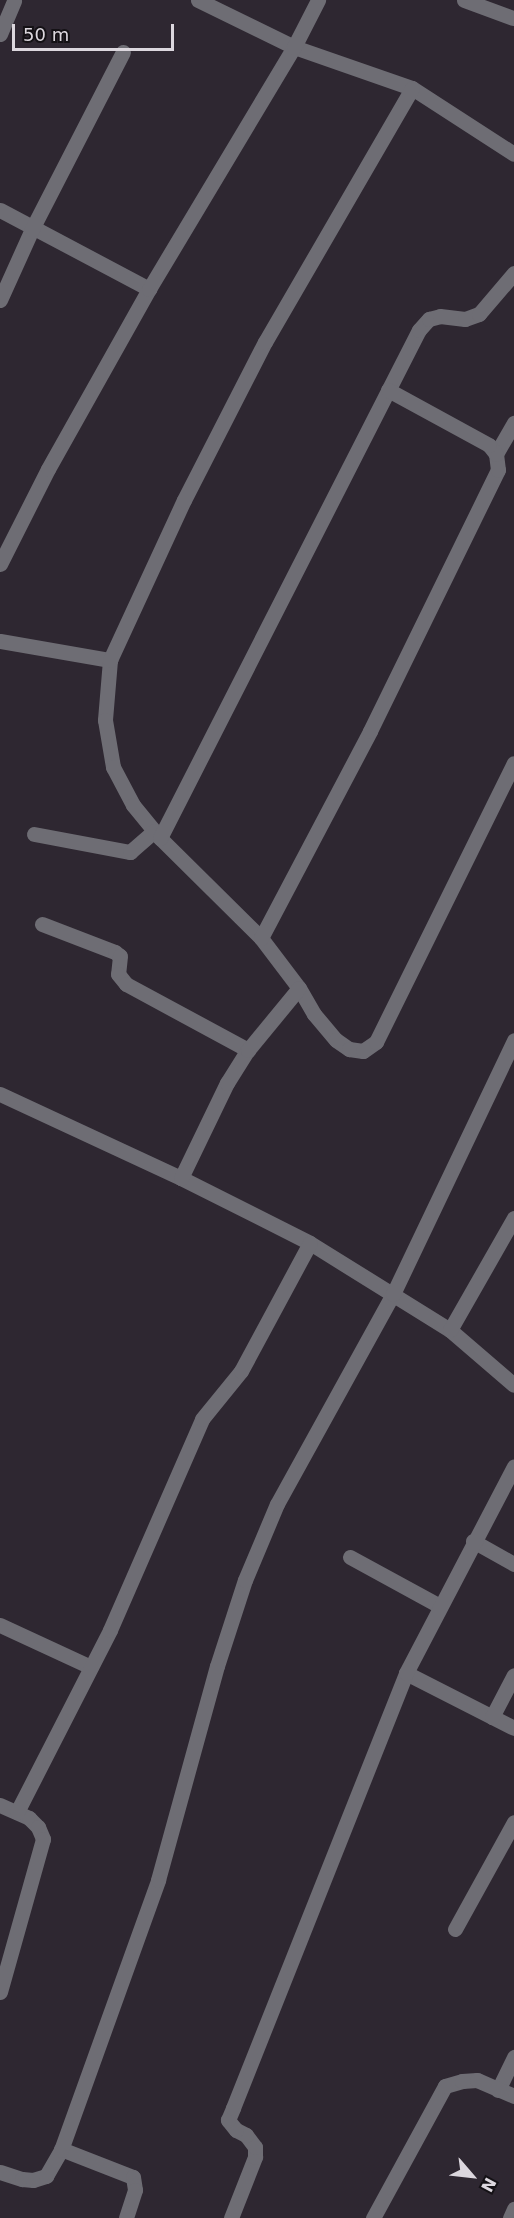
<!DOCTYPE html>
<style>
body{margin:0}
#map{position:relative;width:514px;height:2218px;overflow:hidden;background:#2e2731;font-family:"DejaVu Sans",sans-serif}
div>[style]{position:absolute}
.minor>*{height:15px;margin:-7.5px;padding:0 7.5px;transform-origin:7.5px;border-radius:7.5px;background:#6e6d74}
span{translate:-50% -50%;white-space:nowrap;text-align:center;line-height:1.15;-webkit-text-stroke:4.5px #141115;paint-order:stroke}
.north{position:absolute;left:442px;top:2146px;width:60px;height:60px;-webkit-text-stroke:4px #141115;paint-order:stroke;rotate:118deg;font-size:16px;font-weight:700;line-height:24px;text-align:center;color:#dcd7de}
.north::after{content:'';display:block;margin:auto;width:21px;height:27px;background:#dcd7de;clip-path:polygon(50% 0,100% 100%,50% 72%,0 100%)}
.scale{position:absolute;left:12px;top:24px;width:162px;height:27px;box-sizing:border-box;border:3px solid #dcd7de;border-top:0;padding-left:8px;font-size:18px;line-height:21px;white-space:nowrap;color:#dcd7de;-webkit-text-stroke:4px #141115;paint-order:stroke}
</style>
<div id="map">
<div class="minor">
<div style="left:198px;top:0;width:107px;rotate:26.1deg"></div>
<div style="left:294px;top:47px;width:125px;rotate:19.2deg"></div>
<div style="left:412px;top:88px;width:121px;rotate:32.9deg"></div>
<div style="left:464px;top:0;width:52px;rotate:20.2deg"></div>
<div style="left:0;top:34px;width:36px;rotate:-67deg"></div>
<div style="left:0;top:210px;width:169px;rotate:27.9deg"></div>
<div style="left:0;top:300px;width:78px;rotate:-65.7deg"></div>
<div style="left:32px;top:229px;width:199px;rotate:-62.8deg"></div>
<div style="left:496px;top:454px;width:36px;rotate:-60deg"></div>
<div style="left:0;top:564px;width:106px;rotate:-63.2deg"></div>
<div style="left:48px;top:469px;width:206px;rotate:-60.7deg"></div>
<div style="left:149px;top:289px;width:282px;rotate:-59.1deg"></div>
<div style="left:294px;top:47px;width:53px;rotate:-62.9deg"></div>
<div style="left:0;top:641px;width:112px;rotate:9.8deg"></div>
<div style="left:110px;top:660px;width:60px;rotate:94.8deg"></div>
<div style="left:105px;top:720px;width:48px;rotate:80.3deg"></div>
<div style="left:113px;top:767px;width:43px;rotate:62.2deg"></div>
<div style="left:133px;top:805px;width:43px;rotate:50.7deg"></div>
<div style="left:160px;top:838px;width:142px;rotate:44.7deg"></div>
<div style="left:261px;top:938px;width:63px;rotate:52.8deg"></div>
<div style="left:299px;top:988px;width:30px;rotate:60deg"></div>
<div style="left:314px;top:1014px;width:34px;rotate:50deg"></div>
<div style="left:336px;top:1040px;width:16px;rotate:35deg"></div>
<div style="left:349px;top:1049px;width:14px;rotate:8deg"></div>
<div style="left:363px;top:1051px;width:16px;rotate:-35deg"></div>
<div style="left:376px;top:1042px;width:311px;rotate:-63.7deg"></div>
<div style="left:110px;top:660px;width:176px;rotate:-65.2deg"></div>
<div style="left:184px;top:500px;width:178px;rotate:-62.9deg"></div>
<div style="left:265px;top:342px;width:293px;rotate:-59.9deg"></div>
<div style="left:34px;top:834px;width:98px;rotate:10.6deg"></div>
<div style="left:130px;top:852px;width:32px;rotate:-41deg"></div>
<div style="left:160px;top:838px;width:570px;rotate:-62.99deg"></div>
<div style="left:419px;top:330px;width:15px;rotate:-48deg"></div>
<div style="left:429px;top:319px;width:11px;rotate:-15deg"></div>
<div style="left:440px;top:316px;width:25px;rotate:7deg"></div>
<div style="left:465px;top:319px;width:15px;rotate:-20deg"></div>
<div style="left:479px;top:314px;width:54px;rotate:-49.5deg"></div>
<div style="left:42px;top:924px;width:78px;rotate:21deg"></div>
<div style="left:115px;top:952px;width:6px;rotate:39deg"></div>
<div style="left:120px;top:956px;width:18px;rotate:96deg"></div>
<div style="left:118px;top:974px;width:13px;rotate:51deg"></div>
<div style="left:126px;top:984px;width:139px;rotate:28.4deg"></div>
<div style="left:261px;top:938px;width:234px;rotate:-62.2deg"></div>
<div style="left:370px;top:731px;width:291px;rotate:-63.9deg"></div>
<div style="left:498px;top:470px;width:16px;rotate:-97deg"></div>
<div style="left:496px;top:454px;width:11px;rotate:-128deg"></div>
<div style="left:489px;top:445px;width:115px;rotate:-151.4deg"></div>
<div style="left:0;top:1094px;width:200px;rotate:24.9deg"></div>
<div style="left:181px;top:1178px;width:144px;rotate:26.7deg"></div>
<div style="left:310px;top:1243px;width:165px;rotate:31.9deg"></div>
<div style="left:450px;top:1330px;width:84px;rotate:40.7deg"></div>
<div style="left:181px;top:1178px;width:106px;rotate:-64.2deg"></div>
<div style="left:227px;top:1083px;width:39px;rotate:-58deg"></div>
<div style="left:248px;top:1050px;width:80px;rotate:-50.6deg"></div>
<div style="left:450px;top:1330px;width:129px;rotate:-60.3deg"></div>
<div style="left:473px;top:1541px;width:47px;rotate:29.3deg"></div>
<div style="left:350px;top:1557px;width:102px;rotate:28.6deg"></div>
<div style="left:0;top:1625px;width:100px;rotate:24.8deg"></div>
<div style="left:406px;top:1673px;width:121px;rotate:27deg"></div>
<div style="left:492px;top:1717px;width:47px;rotate:-62.4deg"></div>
<div style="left:0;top:1805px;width:32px;rotate:24deg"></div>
<div style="left:29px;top:1818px;width:13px;rotate:45deg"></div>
<div style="left:38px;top:1827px;width:13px;rotate:67deg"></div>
<div style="left:43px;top:1839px;width:159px;rotate:105.7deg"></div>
<div style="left:17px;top:1812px;width:204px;rotate:-62.9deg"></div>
<div style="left:110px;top:1630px;width:230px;rotate:-66.4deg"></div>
<div style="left:202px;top:1419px;width:62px;rotate:-50.9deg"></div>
<div style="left:241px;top:1371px;width:145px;rotate:-61.7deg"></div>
<div style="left:455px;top:1929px;width:122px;rotate:-61.1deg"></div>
<div style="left:498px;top:2090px;width:37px;rotate:-64deg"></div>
<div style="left:61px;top:2149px;width:77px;rotate:21.3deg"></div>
<div style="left:133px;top:2177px;width:13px;rotate:81deg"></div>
<div style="left:135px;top:2190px;width:29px;rotate:108deg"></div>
<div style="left:0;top:2172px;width:23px;rotate:18deg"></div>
<div style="left:22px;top:2179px;width:11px;rotate:5deg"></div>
<div style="left:33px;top:2180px;width:14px;rotate:-17deg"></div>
<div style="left:46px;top:2176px;width:30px;rotate:-60deg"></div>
<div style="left:61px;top:2150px;width:287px;rotate:-70.2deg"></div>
<div style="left:158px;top:1880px;width:222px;rotate:-74.6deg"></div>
<div style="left:217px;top:1666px;width:90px;rotate:-72deg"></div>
<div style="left:245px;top:1580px;width:82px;rotate:-67.2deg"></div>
<div style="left:277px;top:1504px;width:240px;rotate:-61.1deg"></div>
<div style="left:393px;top:1294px;width:281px;rotate:-64.5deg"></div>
<div style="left:231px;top:2218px;width:66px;rotate:-68.5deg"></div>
<div style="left:255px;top:2157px;width:10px;rotate:-90deg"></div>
<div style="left:255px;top:2147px;width:15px;rotate:-127deg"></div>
<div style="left:246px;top:2135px;width:11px;rotate:-153deg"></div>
<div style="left:236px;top:2130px;width:13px;rotate:-129deg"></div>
<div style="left:228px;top:2120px;width:13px;rotate:-67deg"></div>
<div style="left:233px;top:2108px;width:468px;rotate:-68.3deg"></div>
<div style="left:406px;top:1673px;width:233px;rotate:-62.4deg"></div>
<div style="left:373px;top:2218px;width:150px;rotate:-61.4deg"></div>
<div style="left:445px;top:2086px;width:18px;rotate:-16deg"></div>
<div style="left:462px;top:2081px;width:15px;rotate:-4deg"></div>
<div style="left:477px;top:2080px;width:40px;rotate:23.4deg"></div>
<div style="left:510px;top:2218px;width:10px;rotate:-66deg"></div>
</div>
<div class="north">N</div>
<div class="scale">50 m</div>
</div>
